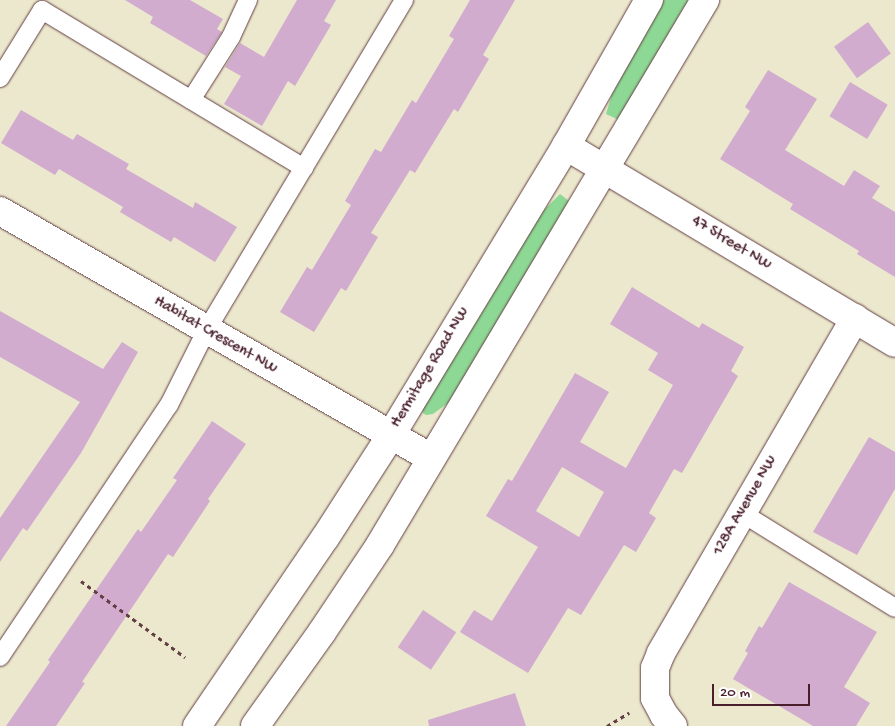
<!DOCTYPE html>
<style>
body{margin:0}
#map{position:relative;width:895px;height:726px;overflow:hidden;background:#ece8cd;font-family:"Gochi Hand",sans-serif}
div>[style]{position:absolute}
.green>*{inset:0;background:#8dd894}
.building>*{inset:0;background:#d1accf;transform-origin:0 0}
.path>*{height:3px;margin-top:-1.5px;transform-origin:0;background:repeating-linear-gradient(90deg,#623d43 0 4px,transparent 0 8px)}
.roads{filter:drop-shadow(0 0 1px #623d43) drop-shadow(0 0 1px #623d43)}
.service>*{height:18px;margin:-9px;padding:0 9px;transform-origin:9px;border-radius:9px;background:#fff}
.minor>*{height:28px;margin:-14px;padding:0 14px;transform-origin:14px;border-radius:14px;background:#fff}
.tertiary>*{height:28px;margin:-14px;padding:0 14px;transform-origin:14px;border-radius:14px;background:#fff}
span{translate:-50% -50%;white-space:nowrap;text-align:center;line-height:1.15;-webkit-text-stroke:5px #fff;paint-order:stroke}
.street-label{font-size:16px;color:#4a1f2b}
.scale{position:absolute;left:712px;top:684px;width:98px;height:22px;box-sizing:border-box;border:2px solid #4a1f2b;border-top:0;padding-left:6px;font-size:15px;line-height:18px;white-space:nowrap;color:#4a1f2b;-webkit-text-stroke:4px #fff;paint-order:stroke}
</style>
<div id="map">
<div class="green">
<div style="clip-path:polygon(664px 0,688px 0,619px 120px,606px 114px,614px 87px)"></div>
<div style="clip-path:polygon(560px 194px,569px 201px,457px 390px,448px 403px,433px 414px,426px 415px,423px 413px,423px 408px,542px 212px)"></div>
</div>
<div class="building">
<div style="clip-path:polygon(125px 0,190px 0,223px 19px,217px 29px,222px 32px,206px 56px,150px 23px,153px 17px)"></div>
<div style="clip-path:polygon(297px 0,336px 0,324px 21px,331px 25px,295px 86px,288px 81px,262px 126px,224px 104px,241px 76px,225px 67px,240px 43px,264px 57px)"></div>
<div style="clip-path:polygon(470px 0,515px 0,483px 55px,489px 59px,458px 112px,454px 109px,415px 173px,410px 170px,371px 233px,378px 237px,346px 291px,341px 288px,314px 332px,280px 312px,307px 267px,312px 270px,351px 205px,345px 201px,375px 149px,381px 152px,412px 100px,416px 103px,454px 39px,449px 36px)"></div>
<div style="left:868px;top:22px;width:39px;height:42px;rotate:54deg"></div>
<div style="clip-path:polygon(768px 70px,817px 99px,785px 150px,844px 186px,854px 170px,880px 186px,872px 198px,895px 212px,895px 277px,857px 254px,859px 251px,790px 209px,793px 204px,720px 159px,750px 111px,745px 107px)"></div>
<div style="left:850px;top:82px;width:44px;height:40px;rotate:31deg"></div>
<div style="clip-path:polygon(21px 110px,73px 140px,77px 134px,129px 164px,126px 169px,193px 208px,195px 202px,237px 227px,215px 262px,174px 237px,171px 242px,120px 212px,123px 207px,59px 169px,55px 175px,1px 143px)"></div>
<div style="clip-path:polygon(evenodd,632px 287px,699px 328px,702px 323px,744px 347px,731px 371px,738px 376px,682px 473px,674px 469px,649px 513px,656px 518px,636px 552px,624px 545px,581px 615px,568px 608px,528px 673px,460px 632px,474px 610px,492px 621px,538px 547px,486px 516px,508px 479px,512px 481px,575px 373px,609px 392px,580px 442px,626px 468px,673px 385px,648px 370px,658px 353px,610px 324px,632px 287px,562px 467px,604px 492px,579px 537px,536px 511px,562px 467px)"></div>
<div style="clip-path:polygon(0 311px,103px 369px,122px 342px,138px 352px,81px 453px,27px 531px,23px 528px,0 562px,0 518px,80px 402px,0 357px)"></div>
<div style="clip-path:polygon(212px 421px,246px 444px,208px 499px,210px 501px,173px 557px,168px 554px,82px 682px,85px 683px,56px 726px,6px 726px,50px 662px,48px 660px,138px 529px,141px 532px,177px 480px,173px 478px)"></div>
<div style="clip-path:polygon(869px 437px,895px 452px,895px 489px,857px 555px,813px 532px)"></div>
<div style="clip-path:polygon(789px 582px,877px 632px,844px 687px,870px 703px,856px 726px,813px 726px,733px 679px,748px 653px,745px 651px,759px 626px,762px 628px)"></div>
<div style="left:423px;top:610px;width:40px;height:45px;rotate:34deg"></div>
<div style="clip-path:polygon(515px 693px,526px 726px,429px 726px,428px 720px)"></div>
</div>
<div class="path">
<div style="left:81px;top:581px;width:129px;rotate:36.2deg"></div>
<div style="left:607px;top:726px;width:26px;rotate:-31deg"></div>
</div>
<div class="roads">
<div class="service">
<div style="left:0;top:78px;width:80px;rotate:-58.3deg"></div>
<div style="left:42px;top:10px;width:306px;rotate:31.1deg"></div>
<div style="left:191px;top:100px;width:75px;rotate:-57.6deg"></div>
<div style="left:231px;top:37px;width:41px;rotate:-65.3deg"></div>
<div style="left:742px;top:513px;width:180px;rotate:31.8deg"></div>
<div style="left:0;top:657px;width:303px;rotate:-56.2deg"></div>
<div style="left:169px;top:405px;width:83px;rotate:-63.4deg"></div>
<div style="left:206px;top:331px;width:386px;rotate:-59.1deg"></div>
</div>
<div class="minor">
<div style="left:566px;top:146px;width:383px;rotate:30.9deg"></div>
<div style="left:0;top:211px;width:497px;rotate:29.8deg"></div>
<div style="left:673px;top:726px;width:14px;rotate:-129deg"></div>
<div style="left:664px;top:715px;width:19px;rotate:-118deg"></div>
<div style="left:655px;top:698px;width:30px;rotate:-90deg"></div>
<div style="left:655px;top:668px;width:16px;rotate:-68deg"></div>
<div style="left:661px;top:653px;width:387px;rotate:-59.9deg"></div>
</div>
<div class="tertiary">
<div style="left:197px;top:726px;width:227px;rotate:-55.8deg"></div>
<div style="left:325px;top:538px;width:122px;rotate:-57.3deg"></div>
<div style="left:391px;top:435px;width:338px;rotate:-58.8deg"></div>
<div style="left:566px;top:146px;width:168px;rotate:-60.4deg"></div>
<div style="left:255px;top:726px;width:115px;rotate:-54.5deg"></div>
<div style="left:322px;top:632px;width:105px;rotate:-56.3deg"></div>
<div style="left:380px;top:545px;width:635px;rotate:-59.19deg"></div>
</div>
</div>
<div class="street-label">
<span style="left:731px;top:244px;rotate:31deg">47 Street NW</span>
<span style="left:215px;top:336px;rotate:30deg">Habitat Crescent NW</span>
<span style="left:431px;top:368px;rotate:-59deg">Hermitage Road NW</span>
<span style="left:746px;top:506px;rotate:-60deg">128A Avenue NW</span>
</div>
<div class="scale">20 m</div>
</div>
